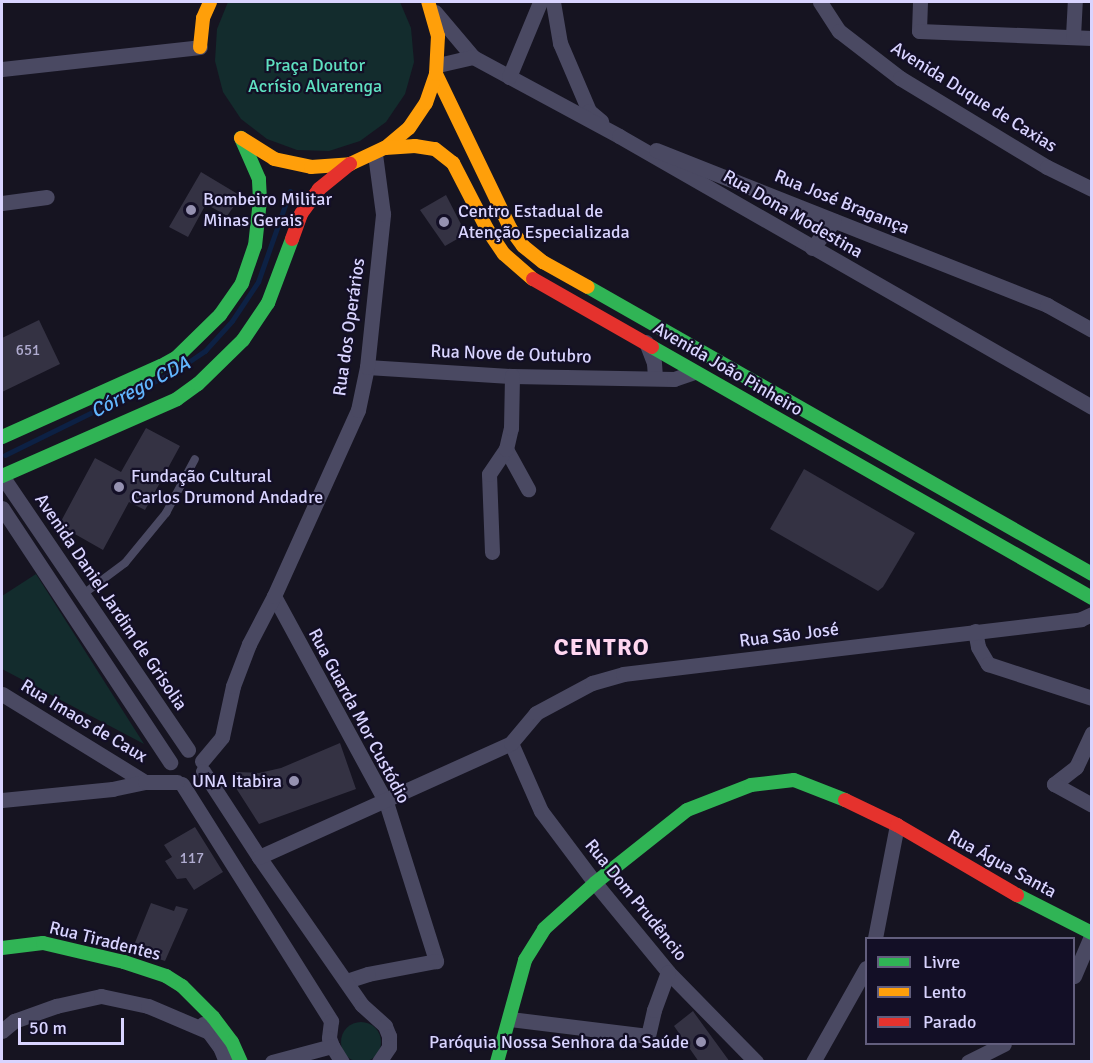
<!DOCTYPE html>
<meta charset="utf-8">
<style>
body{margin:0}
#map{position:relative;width:1093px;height:1063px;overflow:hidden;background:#161421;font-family:Signika,sans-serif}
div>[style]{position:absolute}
.green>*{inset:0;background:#132c2d}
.round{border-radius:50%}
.stream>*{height:4.5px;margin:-2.25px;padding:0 2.25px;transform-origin:2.25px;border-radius:2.25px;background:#0d2144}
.building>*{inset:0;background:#343243}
.lane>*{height:8px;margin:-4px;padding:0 4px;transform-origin:4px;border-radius:4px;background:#4a4962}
.street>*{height:15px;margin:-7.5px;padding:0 7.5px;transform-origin:7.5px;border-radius:7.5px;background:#4a4962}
.fast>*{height:14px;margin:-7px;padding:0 7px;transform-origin:7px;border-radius:7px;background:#30b455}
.slow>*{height:14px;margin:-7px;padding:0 7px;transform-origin:7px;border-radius:7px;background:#ff9f0a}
.jam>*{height:14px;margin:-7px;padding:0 7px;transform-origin:7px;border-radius:7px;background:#e5322d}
.dots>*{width:16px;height:16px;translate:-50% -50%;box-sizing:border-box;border:3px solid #130f26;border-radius:50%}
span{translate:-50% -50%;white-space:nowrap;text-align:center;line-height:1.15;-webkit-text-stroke:4.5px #130f26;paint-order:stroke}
.number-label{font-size:15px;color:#b0acd0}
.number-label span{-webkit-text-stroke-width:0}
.park-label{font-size:18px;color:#5fe0c0}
.street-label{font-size:18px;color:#d9d4ff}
.poi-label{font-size:18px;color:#d9d4ff}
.left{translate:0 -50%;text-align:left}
.right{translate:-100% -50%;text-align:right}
.water-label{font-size:20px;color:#62b6ff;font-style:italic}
.district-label{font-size:24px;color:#ffd6f0;font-weight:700;letter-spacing:1.5px}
.frame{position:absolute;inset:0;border:3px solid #d9d4ff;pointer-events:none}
.legend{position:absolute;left:865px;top:937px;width:210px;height:108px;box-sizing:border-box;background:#130f26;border:2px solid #625e7d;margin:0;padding:8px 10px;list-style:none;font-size:18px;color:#d9d4ff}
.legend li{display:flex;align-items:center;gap:12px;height:30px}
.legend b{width:30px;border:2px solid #625e7d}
.scale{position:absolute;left:18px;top:1018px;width:106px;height:27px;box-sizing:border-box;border:3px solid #d9d4ff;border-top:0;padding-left:8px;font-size:18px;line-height:21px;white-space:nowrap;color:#d9d4ff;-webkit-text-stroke:4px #130f26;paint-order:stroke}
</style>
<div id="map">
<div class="green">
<div style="clip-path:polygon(228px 2px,400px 2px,411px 28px,414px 62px,405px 94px,386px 122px,360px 141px,329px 151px,297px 150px,267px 139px,241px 119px,223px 92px,215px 61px,217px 29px)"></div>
<div style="clip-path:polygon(36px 574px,144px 744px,2px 669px,2px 596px)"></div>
<div class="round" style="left:341px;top:1022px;width:40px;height:40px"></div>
</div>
<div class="stream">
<div style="left:187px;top:363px;width:22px;rotate:-34deg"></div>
<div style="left:205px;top:351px;width:40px;rotate:-48deg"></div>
<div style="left:232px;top:321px;width:47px;rotate:-56.3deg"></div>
<div style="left:258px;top:282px;width:96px;rotate:-70.6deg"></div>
<div style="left:5px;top:455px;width:186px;rotate:-26.2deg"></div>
</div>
<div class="building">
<div style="clip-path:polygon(201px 172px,241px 196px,227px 216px,206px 204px,188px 237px,169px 227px)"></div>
<div style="clip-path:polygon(446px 195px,466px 234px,445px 246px,420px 210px)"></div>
<div style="clip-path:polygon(39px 320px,60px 364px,2px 392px,2px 338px)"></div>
<div style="clip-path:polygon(146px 428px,180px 446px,145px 510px,129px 502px,103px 550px,59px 525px,95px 458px,121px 472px)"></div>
<div style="clip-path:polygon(804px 469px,915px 533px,883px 587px,878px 591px,770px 529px)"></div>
<div style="clip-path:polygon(340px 743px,356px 789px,259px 824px,236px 788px,236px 772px,259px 773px,281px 768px)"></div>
<div style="clip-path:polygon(195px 827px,223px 872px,194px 890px,186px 878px,177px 879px,165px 861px,172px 857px,164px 845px)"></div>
<div style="clip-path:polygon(151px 903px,174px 911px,176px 906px,188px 909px,165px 961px,132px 950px)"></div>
<div style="clip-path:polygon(693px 1011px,695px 1014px,730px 1062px,699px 1062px,674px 1026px)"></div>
</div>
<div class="lane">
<div style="left:82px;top:595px;width:54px;rotate:-36.7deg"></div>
<div style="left:125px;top:563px;width:65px;rotate:-50.6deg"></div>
<div style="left:166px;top:513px;width:61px;rotate:-61.8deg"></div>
</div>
<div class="street">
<div style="left:553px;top:2px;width:42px;rotate:80.3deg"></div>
<div style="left:560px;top:43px;width:74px;rotate:66.9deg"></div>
<div style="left:589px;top:111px;width:16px;rotate:40deg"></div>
<div style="left:820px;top:2px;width:35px;rotate:57deg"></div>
<div style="left:839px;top:31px;width:77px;rotate:37.6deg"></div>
<div style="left:900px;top:78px;width:172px;rotate:31.2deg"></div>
<div style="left:1047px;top:167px;width:50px;rotate:26.1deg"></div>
<div style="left:920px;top:2px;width:29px;rotate:92deg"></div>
<div style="left:919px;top:31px;width:173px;rotate:2.3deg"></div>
<div style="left:435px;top:12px;width:59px;rotate:49.8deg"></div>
<div style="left:473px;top:57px;width:166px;rotate:28.4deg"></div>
<div style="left:619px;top:136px;width:545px;rotate:29.81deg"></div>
<div style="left:1073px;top:36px;width:34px;rotate:-87deg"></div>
<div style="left:438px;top:65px;width:36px;rotate:-13deg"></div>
<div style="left:2px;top:69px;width:199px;rotate:-6.3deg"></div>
<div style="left:509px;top:77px;width:81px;rotate:-67.5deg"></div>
<div style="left:656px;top:150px;width:421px;rotate:21.6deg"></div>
<div style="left:1047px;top:305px;width:51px;rotate:29.1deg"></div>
<div style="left:2px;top:203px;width:45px;rotate:-7.6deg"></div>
<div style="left:812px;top:248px;width:35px;rotate:-51deg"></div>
<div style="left:646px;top:342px;width:22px;rotate:69deg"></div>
<div style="left:654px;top:363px;width:15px;rotate:86deg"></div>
<div style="left:367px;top:367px;width:145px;rotate:3.6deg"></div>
<div style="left:512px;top:376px;width:162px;rotate:1.1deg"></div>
<div style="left:674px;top:379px;width:21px;rotate:-19deg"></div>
<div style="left:506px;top:449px;width:46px;rotate:61.2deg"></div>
<div style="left:2px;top:476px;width:331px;rotate:55.8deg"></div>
<div style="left:2px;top:508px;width:305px;rotate:56.5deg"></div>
<div style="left:492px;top:552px;width:78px;rotate:-92.2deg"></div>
<div style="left:489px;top:474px;width:30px;rotate:-56deg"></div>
<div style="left:506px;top:449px;width:22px;rotate:-77deg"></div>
<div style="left:511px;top:428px;width:52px;rotate:-88.9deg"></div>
<div style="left:274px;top:596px;width:234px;rotate:61.5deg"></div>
<div style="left:386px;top:802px;width:167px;rotate:72.5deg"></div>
<div style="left:436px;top:961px;width:69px;rotate:169.2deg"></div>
<div style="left:368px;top:974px;width:23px;rotate:162deg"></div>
<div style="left:975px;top:631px;width:16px;rotate:79deg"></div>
<div style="left:978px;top:647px;width:20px;rotate:60deg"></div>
<div style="left:988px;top:664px;width:109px;rotate:18.1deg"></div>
<div style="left:2px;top:694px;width:168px;rotate:31.6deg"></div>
<div style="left:1092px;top:733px;width:38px;rotate:115deg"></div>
<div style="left:1076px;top:767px;width:28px;rotate:142deg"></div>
<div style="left:1054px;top:784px;width:43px;rotate:28.9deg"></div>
<div style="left:511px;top:743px;width:74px;rotate:66.2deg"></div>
<div style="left:541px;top:811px;width:90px;rotate:53.1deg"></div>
<div style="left:595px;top:883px;width:115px;rotate:50.6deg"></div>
<div style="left:668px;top:972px;width:126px;rotate:45.6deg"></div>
<div style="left:202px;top:761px;width:31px;rotate:-50deg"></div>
<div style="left:222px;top:737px;width:52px;rotate:-77.8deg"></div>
<div style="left:233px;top:686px;width:45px;rotate:-69.1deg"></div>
<div style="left:249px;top:644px;width:54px;rotate:-62.5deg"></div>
<div style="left:274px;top:596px;width:204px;rotate:-65.7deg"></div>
<div style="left:358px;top:410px;width:44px;rotate:-78.2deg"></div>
<div style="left:367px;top:367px;width:154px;rotate:-84deg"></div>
<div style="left:383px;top:214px;width:61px;rotate:-97.6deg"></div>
<div style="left:203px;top:771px;width:103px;rotate:56.9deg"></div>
<div style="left:259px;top:857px;width:180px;rotate:55.2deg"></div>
<div style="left:362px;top:1005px;width:31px;rotate:42deg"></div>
<div style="left:385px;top:1026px;width:11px;rotate:68deg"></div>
<div style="left:389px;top:1036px;width:11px;rotate:90deg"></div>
<div style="left:389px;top:1047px;width:18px;rotate:124deg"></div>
<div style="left:182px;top:784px;width:280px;rotate:57.8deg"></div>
<div style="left:331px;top:1021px;width:17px;rotate:97deg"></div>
<div style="left:329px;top:1038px;width:9px;rotate:69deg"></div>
<div style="left:332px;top:1046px;width:19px;rotate:58deg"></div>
<div style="left:2px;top:800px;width:111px;rotate:-5.7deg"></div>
<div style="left:112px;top:789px;width:34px;rotate:-12deg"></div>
<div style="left:145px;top:782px;width:32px"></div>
<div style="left:259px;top:857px;width:277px;rotate:-24.3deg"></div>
<div style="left:511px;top:743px;width:39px;rotate:-50deg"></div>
<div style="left:536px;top:713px;width:64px;rotate:-28.2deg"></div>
<div style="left:592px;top:683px;width:32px;rotate:-16deg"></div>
<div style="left:623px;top:674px;width:461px;rotate:-6.8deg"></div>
<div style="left:1081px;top:619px;width:12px;rotate:-24deg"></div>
<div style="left:875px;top:938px;width:115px;rotate:-79deg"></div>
<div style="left:1074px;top:976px;width:46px;rotate:-66.8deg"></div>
<div style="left:510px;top:1019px;width:139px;rotate:7deg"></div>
<div style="left:648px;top:1036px;width:27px;rotate:-77deg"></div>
<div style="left:654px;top:1010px;width:40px;rotate:-69.8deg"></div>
<div style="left:203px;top:1024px;width:29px;rotate:54deg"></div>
<div style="left:220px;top:1047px;width:16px;rotate:68deg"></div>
<div style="left:2px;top:1031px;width:16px;rotate:-40deg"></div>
<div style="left:14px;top:1021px;width:45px;rotate:-19.7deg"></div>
<div style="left:56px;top:1006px;width:46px;rotate:-12.5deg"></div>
<div style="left:101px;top:996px;width:48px;rotate:12deg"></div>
<div style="left:148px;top:1006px;width:64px;rotate:23deg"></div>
<div style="left:272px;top:1062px;width:62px;rotate:-14.9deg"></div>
<div style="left:813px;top:1062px;width:108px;rotate:-60.6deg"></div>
<div style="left:968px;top:1062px;width:40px;rotate:-26.6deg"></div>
</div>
<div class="fast">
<div style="left:588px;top:287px;width:580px;rotate:29.66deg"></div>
<div style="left:652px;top:347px;width:507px;rotate:29.7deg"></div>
<div style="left:2px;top:437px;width:174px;rotate:-24.1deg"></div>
<div style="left:161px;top:366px;width:18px;rotate:-29deg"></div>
<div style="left:177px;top:357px;width:60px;rotate:-44.3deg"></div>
<div style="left:220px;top:315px;width:39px;rotate:-55deg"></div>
<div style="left:242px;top:283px;width:39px;rotate:-71deg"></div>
<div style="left:255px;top:246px;width:46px;rotate:-83.8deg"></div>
<div style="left:260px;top:200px;width:21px;rotate:-93deg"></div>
<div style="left:259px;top:179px;width:45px;rotate:-113.7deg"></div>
<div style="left:2px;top:476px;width:191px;rotate:-23.7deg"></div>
<div style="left:177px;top:399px;width:26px;rotate:-36deg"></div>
<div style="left:198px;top:384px;width:63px;rotate:-44.4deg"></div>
<div style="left:243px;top:340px;width:45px;rotate:-56deg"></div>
<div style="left:268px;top:303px;width:68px;rotate:-69.4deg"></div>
<div style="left:1017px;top:895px;width:84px;rotate:26.9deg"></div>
<div style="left:2px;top:948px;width:41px;rotate:-7deg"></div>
<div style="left:43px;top:943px;width:83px;rotate:13.2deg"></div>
<div style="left:124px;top:962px;width:44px;rotate:18.4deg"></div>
<div style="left:166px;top:976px;width:19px;rotate:32deg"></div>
<div style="left:182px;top:986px;width:44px;rotate:45deg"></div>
<div style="left:213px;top:1017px;width:31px;rotate:53deg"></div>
<div style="left:232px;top:1042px;width:22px;rotate:66deg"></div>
<div style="left:497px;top:1062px;width:106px;rotate:-74.6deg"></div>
<div style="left:525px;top:960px;width:36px;rotate:-58deg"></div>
<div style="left:544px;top:929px;width:69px;rotate:-42deg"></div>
<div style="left:595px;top:883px;width:117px;rotate:-38.4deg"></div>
<div style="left:687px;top:810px;width:69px;rotate:-21.3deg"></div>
<div style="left:751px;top:785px;width:43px;rotate:-6.6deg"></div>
<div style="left:794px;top:780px;width:55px;rotate:21.4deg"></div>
</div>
<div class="slow">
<div style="left:200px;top:47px;width:29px;rotate:-84deg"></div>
<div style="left:203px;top:18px;width:17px;rotate:-66deg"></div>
<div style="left:436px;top:74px;width:171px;rotate:64.3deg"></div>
<div style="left:510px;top:228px;width:22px;rotate:54deg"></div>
<div style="left:523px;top:246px;width:26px;rotate:39deg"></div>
<div style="left:543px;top:262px;width:51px;rotate:29.1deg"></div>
<div style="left:241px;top:138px;width:39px;rotate:32deg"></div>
<div style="left:274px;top:159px;width:38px;rotate:12deg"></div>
<div style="left:311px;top:167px;width:39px;rotate:-4deg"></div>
<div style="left:350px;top:164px;width:38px;rotate:-25deg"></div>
<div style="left:385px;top:148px;width:31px;rotate:-40deg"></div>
<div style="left:409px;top:128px;width:30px;rotate:-56deg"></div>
<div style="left:426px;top:103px;width:31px;rotate:-71deg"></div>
<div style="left:436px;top:74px;width:38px;rotate:-87deg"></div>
<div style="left:438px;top:36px;width:35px;rotate:-106deg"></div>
<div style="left:385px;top:148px;width:30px;rotate:-4deg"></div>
<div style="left:415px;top:146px;width:20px;rotate:9deg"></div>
<div style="left:435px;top:149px;width:23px;rotate:38deg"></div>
<div style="left:453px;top:163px;width:74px;rotate:62.7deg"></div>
<div style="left:487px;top:229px;width:30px;rotate:56deg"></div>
<div style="left:504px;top:254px;width:38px;rotate:41deg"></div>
</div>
<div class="jam">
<div style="left:292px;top:239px;width:27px;rotate:-70deg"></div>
<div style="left:301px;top:214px;width:31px;rotate:-54deg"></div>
<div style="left:319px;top:189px;width:40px;rotate:-39deg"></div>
<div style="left:533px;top:279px;width:137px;rotate:29.7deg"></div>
<div style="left:845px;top:800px;width:58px;rotate:25.7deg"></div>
<div style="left:897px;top:825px;width:139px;rotate:30.3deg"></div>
</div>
<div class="dots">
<div style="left:191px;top:210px;background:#9591b1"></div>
<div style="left:444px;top:222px;background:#9591b1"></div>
<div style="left:119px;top:487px;background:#9591b1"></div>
<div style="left:294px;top:781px;background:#9591b1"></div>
<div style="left:701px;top:1042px;background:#9591b1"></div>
</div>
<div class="number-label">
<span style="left:28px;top:351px">651</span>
<span style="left:192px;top:859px">117</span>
</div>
<div class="park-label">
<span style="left:315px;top:76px">Praça Doutor<br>Acrísio Alvarenga</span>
</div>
<div class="street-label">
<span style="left:974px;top:97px;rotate:32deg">Avenida Duque de Caxias</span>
<span style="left:842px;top:202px;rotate:22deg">Rua José Bragança</span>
<span style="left:793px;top:214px;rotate:30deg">Rua Dona Modestina</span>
<span style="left:349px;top:327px;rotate:-82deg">Rua dos Operários</span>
<span style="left:511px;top:354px;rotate:2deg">Rua Nove de Outubro</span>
<span style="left:728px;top:369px;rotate:30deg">Avenida João Pinheiro</span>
<span style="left:111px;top:602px;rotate:56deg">Avenida Daniel Jardim de Grisolia</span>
<span style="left:789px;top:635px;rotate:-7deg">Rua São José</span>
<span style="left:359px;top:716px;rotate:62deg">Rua Guarda Mor Custódio</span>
<span style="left:84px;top:721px;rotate:31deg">Rua Imaos de Caux</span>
<span style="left:1002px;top:864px;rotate:29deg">Rua Água Santa</span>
<span style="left:636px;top:900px;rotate:51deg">Rua Dom Prudêncio</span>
<span style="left:105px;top:941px;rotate:14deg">Rua Tiradentes</span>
</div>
<div class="poi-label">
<span class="left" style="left:203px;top:210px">Bombeiro Militar<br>Minas Gerais</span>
<span class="left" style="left:458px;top:222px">Centro Estadual de<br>Atenção Especializada</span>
<span class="left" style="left:131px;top:487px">Fundação Cultural<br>Carlos Drumond Andadre</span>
<span class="right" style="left:282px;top:781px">UNA Itabira</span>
<span class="right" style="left:689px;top:1042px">Paróquia Nossa Senhora da Saúde</span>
</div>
<div class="water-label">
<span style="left:140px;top:387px;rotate:-28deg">Córrego CDA</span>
</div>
<div class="district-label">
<span style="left:602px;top:648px">CENTRO</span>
</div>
<div class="frame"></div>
<ul class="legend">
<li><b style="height:8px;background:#30b455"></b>Livre</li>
<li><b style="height:8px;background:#ff9f0a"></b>Lento</li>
<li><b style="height:8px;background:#e5322d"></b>Parado</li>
</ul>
<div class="scale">50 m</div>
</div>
